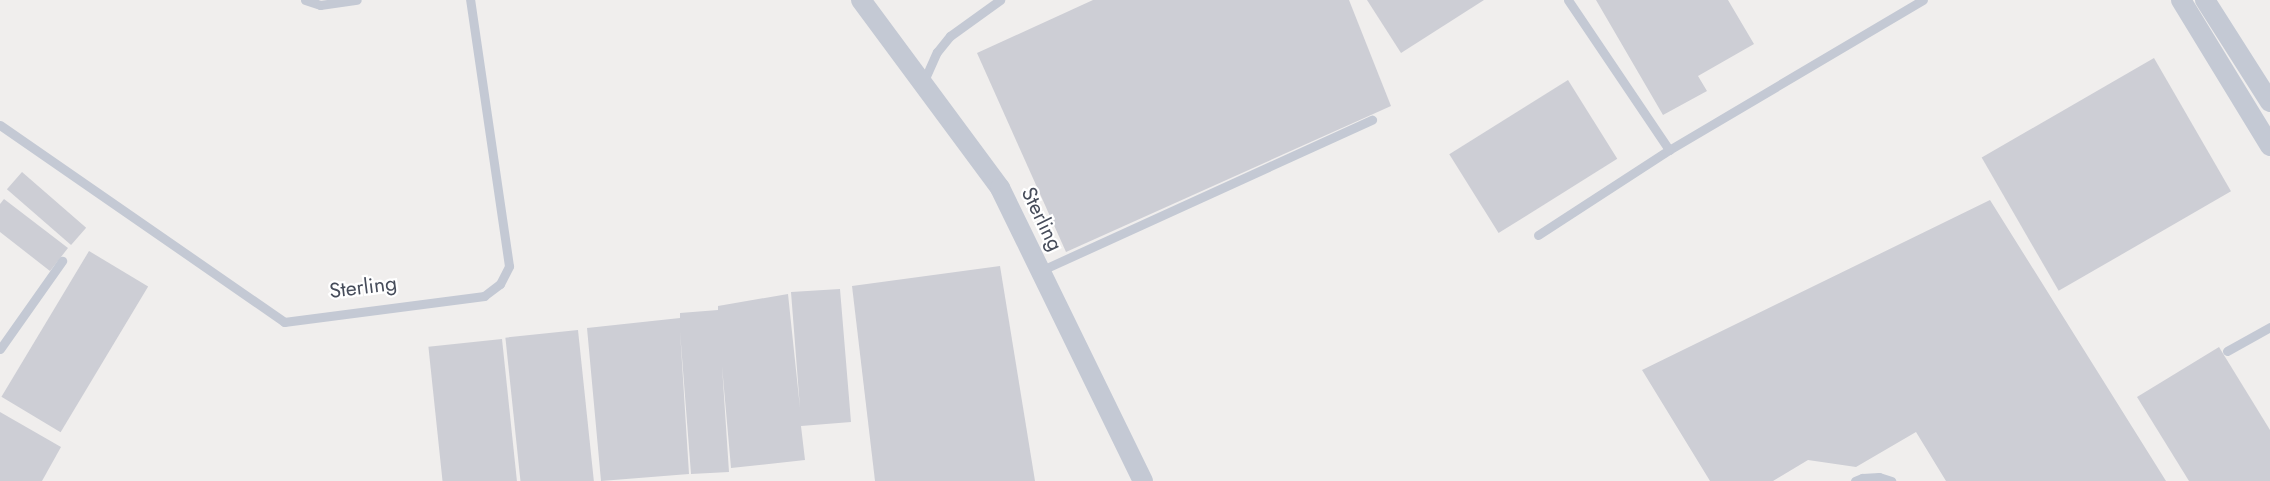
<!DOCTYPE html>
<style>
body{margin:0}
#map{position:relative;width:2270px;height:481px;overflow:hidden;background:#f0eeed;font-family:Jost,sans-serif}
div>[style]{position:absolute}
.building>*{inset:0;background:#cdced5;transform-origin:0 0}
.lane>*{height:9px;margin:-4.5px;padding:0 4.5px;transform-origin:4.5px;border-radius:4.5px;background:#c4c9d4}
.street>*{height:20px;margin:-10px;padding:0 10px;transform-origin:10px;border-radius:10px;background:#c4c9d4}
span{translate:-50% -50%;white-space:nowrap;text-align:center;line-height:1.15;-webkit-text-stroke:4.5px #fff;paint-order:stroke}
.street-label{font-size:21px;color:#464c5a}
</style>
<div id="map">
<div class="building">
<div style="clip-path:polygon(1093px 0,1349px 0,1391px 106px,1066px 252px,977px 53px)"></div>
<div style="clip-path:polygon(1367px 0,1484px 0,1401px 53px)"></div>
<div style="clip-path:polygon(1596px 0,1728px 0,1754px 44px,1698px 76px,1707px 91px,1663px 115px)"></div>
<div style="left:2154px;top:58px;width:154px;height:199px;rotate:60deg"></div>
<div style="left:1568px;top:80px;width:93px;height:140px;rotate:58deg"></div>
<div style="left:22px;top:172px;width:85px;height:23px;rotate:41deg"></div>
<div style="clip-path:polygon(4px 199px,68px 248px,50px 271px,0 232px,0 204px)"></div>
<div style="clip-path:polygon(1990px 200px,2166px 481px,1946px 481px,1916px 432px,1856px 467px,1808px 460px,1773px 481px,1710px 481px,1642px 370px)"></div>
<div style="left:89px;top:251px;width:69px;height:170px;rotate:31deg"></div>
<div style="clip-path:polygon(1000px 266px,1035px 481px,875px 481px,852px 286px)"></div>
<div style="clip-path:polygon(840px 289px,851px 422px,801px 426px,805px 460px,731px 468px,722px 366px,729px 472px,691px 474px,680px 331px,689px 474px,601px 481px,587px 328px,680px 318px,680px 313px,718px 310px,718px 306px,788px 294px,800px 408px,791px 292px)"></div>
<div style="left:578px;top:330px;width:152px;height:73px;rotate:84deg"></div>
<div style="left:502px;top:339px;width:143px;height:74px;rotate:84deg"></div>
<div style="clip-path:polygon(2219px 347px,2270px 430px,2270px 481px,2189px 481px,2137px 397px)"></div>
<div style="clip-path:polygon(0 412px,61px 447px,42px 481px,0 481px)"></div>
</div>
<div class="lane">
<div style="left:305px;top:0;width:16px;rotate:18deg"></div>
<div style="left:320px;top:5px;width:37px;rotate:-8deg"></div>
<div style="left:1568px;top:0;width:181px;rotate:56deg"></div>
<div style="left:923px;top:83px;width:34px;rotate:-66deg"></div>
<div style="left:937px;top:52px;width:21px;rotate:-51deg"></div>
<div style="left:950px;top:36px;width:62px;rotate:-35.8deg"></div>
<div style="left:0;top:125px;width:346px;rotate:34.7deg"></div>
<div style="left:284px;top:322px;width:202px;rotate:-7.4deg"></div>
<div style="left:484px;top:296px;width:20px;rotate:-37deg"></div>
<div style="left:500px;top:284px;width:20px;rotate:-63deg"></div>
<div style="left:509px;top:266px;width:269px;rotate:-98.3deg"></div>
<div style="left:1538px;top:235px;width:156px;rotate:-33deg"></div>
<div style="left:1669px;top:150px;width:295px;rotate:-30.6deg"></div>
<div style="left:1040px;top:271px;width:365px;rotate:-24.5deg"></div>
<div style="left:0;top:349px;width:108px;rotate:-54.8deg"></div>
<div style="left:2227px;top:351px;width:49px;rotate:-29.2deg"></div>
<div style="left:1855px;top:481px;width:8px;rotate:-23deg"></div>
<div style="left:1862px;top:478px;width:17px;rotate:-3deg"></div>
<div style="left:1879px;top:477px;width:13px;rotate:18deg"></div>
</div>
<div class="street">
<div style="left:861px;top:0;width:234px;rotate:53.5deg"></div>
<div style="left:1000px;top:188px;width:326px;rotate:64deg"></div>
<div style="left:2181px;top:0;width:171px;rotate:58.6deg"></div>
<div style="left:2205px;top:0;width:121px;rotate:57.5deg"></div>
</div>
<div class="street-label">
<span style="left:1042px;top:219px;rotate:64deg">Sterling</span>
<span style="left:363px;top:287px;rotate:-7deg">Sterling</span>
</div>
</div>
